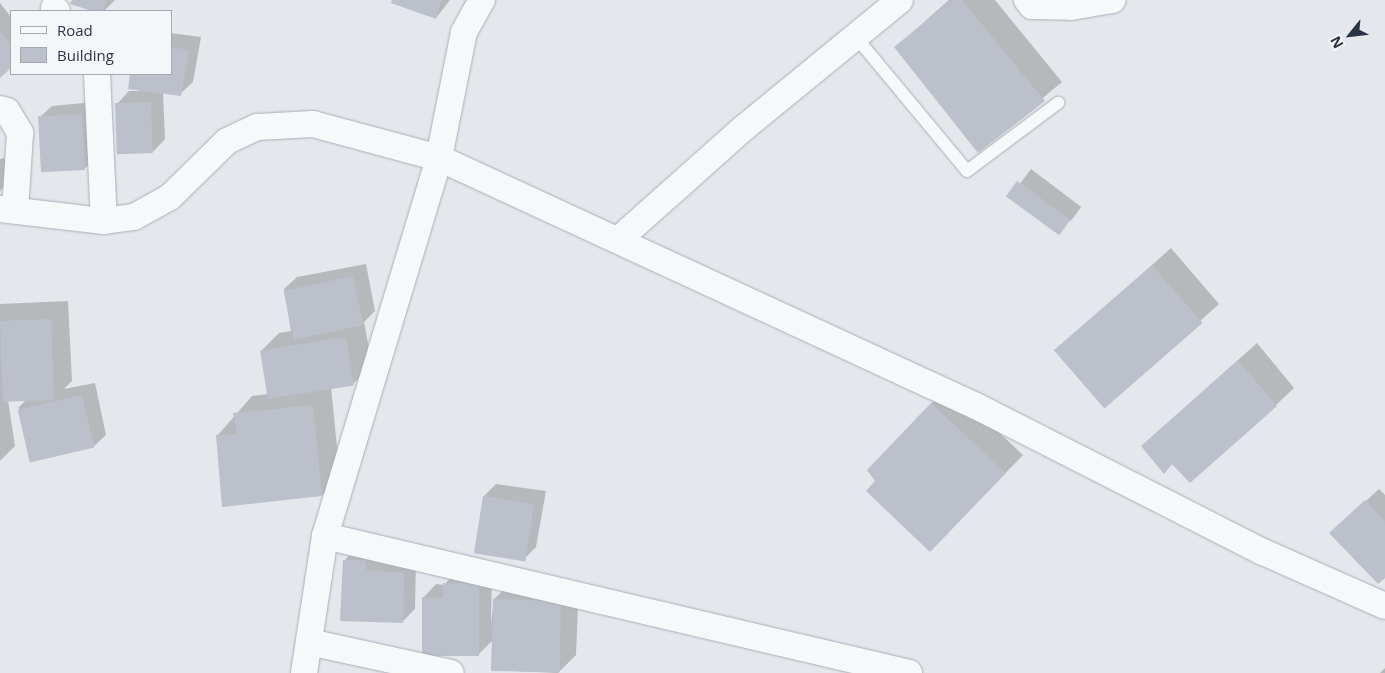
<!DOCTYPE html>
<style>
body{margin:0}
#map{position:relative;width:1385px;height:673px;overflow:hidden;background:#e4e7ec;font-family:"Open Sans",sans-serif}
div>[style]{position:absolute}
.shadow>*{inset:0;background:#0003;transform-origin:0 0}
.building>*{inset:0;background:#bbc0ca;transform-origin:0 0}
.roads{filter:drop-shadow(0 0 1px #a9aeb7) drop-shadow(0 0 1px #a9aeb7)}
.service>*{height:12px;margin:-6px;padding:0 6px;transform-origin:6px;border-radius:6px;background:#f7f8fa}
.minor>*{height:26px;margin:-13px;padding:0 13px;transform-origin:13px;border-radius:13px;background:#f7f8fa}
span{translate:-50% -50%;white-space:nowrap;text-align:center;line-height:1.15;-webkit-text-stroke:4.5px #f4f6f9;paint-order:stroke}
.legend{position:absolute;left:10px;top:10px;width:162px;height:65px;box-sizing:border-box;background:#f4f6f9;border:1px solid #a4a8b1;margin:0;padding:6px 9px;list-style:none;font-size:15px;color:#2b3445}
.legend li{display:flex;align-items:center;gap:10px;height:25px}
.legend b{width:25px;border:1px solid #a4a8b1}
.north{position:absolute;left:1325px;top:10px;width:50px;height:50px;-webkit-text-stroke:4px #f4f6f9;paint-order:stroke;rotate:241deg;font-size:14px;font-weight:700;line-height:20px;text-align:center;color:#2b3445}
.north::after{content:'';display:block;margin:auto;width:18px;height:22px;background:#2b3445;clip-path:polygon(50% 0,100% 100%,50% 72%,0 100%)}
</style>
<div id="map">
<div class="shadow">
<div style="clip-path:polygon(73px 0,115px 0,104px 11px,72px 3px)"></div>
<div style="clip-path:polygon(393px 0,450px 0,436px 18px)"></div>
<div style="clip-path:polygon(949px 0,995px 0,1062px 82px,979px 151px,896px 47px)"></div>
<div style="clip-path:polygon(0 3px,11px 17px,11px 67px,0 76px)"></div>
<div style="clip-path:polygon(171px 33px,201px 37px,193px 82px,180px 94px,163px 92px,165px 139px,153px 152px,117px 104px,129px 91px,142px 91px,129px 88px,131px 74px,171px 74px)"></div>
<div style="clip-path:polygon(94px 102px,97px 156px,84px 169px,39px 118px,52px 106px)"></div>
<div style="clip-path:polygon(4px 158px,10px 181px,0 191px,0 159px)"></div>
<div style="left:1031px;top:169px;width:63px;height:18px;rotate:37deg"></div>
<div style="clip-path:polygon(1171px 248px,1219px 304px,1106px 406px,1075px 334px)"></div>
<div style="clip-path:polygon(366px 264px,375px 311px,364px 322px,372px 365px,354px 383px,331px 387px,340px 477px,322px 495px,217px 436px,252px 396px,269px 394px,261px 351px,279px 333px,291px 331px,284px 289px,297px 277px)"></div>
<div style="clip-path:polygon(68px 301px,72px 381px,64px 389px,95px 383px,106px 435px,93px 447px,18px 408px,27px 399px,8px 400px,15px 446px,0 461px,0 304px)"></div>
<div style="clip-path:polygon(1257px 343px,1294px 388px,1276px 405px,1173px 463px,1164px 472px,1142px 446px)"></div>
<div style="clip-path:polygon(949px 386px,1023px 455px,948px 532px,931px 404px)"></div>
<div style="clip-path:polygon(496px 484px,546px 491px,536px 547px,523px 560px,484px 496px)"></div>
<div style="clip-path:polygon(1379px 489px,1385px 495px,1385px 576px,1344px 521px)"></div>
<div style="clip-path:polygon(356px 548px,416px 561px,415px 609px,403px 621px,344px 561px)"></div>
<div style="clip-path:polygon(457px 571px,492px 571px,491px 624px,494px 599px,513px 581px,579px 582px,576px 655px,558px 673px,491px 670px,492px 641px,478px 655px,424px 597px,436px 584px,444px 585px)"></div>
<div style="clip-path:polygon(1385px 668px,1385px 673px,1380px 673px)"></div>
</div>
<div class="building">
<div style="clip-path:polygon(72px 0,107px 0,103px 11px,92px 11px,70px 4px)"></div>
<div style="clip-path:polygon(392px 0,442px 0,436px 19px,391px 3px)"></div>
<div style="clip-path:polygon(952px 0,962px 0,1045px 101px,978px 153px,894px 47px)"></div>
<div style="clip-path:polygon(0 31px,11px 44px,11px 68px,0 78px)"></div>
<div style="clip-path:polygon(171px 47px,189px 50px,181px 96px,128px 89px,130px 74px,171px 74px)"></div>
<div style="left:151px;top:102px;width:51px;height:36px;rotate:88deg"></div>
<div style="left:82px;top:114px;width:56px;height:44px;rotate:87deg"></div>
<div style="left:1017px;top:181px;width:66px;height:19px;rotate:36deg"></div>
<div style="left:1152px;top:265px;width:77px;height:130px;rotate:49deg"></div>
<div style="left:353px;top:276px;width:50px;height:71px;rotate:78deg"></div>
<div style="left:51px;top:319px;width:81px;height:51px;rotate:88deg"></div>
<div style="left:346px;top:337px;width:49px;height:87px;rotate:81deg"></div>
<div style="clip-path:polygon(1238px 360px,1277px 406px,1190px 483px,1172px 464px,1164px 474px,1141px 446px)"></div>
<div style="left:82px;top:395px;width:54px;height:66px;rotate:77deg"></div>
<div style="clip-path:polygon(931px 403px,1006px 473px,930px 552px,866px 491px,875px 481px,867px 470px)"></div>
<div style="clip-path:polygon(313px 405px,322px 496px,222px 507px,216px 435px,237px 434px,233px 413px)"></div>
<div style="left:483px;top:496px;width:52px;height:58px;rotate:9deg"></div>
<div style="clip-path:polygon(1365px 500px,1385px 521px,1385px 578px,1378px 584px,1329px 533px)"></div>
<div style="clip-path:polygon(343px 560px,366px 560px,366px 570px,404px 573px,403px 623px,340px 621px)"></div>
<div style="clip-path:polygon(443px 583px,479px 583px,479px 656px,422px 656px,422px 597px,443px 598px)"></div>
<div style="left:493px;top:599px;width:68px;height:72px;rotate:1deg"></div>
</div>
<div class="roads">
<div class="service">
<div style="left:855px;top:36px;width:175px;rotate:50.3deg"></div>
<div style="left:967px;top:171px;width:114px;rotate:-36.8deg"></div>
</div>
<div class="minor">
<div style="left:1027px;top:0;width:8px;rotate:50deg"></div>
<div style="left:1032px;top:6px;width:39px;rotate:1deg"></div>
<div style="left:1071px;top:7px;width:42px;rotate:-9.7deg"></div>
<div style="left:54px;top:8px;width:4px;rotate:45deg"></div>
<div style="left:97px;top:74px;width:147px;rotate:87.3deg"></div>
<div style="left:0;top:109px;width:7px;rotate:16deg"></div>
<div style="left:7px;top:111px;width:26px;rotate:59deg"></div>
<div style="left:20px;top:133px;width:77px;rotate:93.7deg"></div>
<div style="left:0;top:209px;width:105px;rotate:6.6deg"></div>
<div style="left:104px;top:221px;width:30px;rotate:-8deg"></div>
<div style="left:134px;top:217px;width:41px;rotate:-29.1deg"></div>
<div style="left:170px;top:197px;width:80px;rotate:-44.5deg"></div>
<div style="left:227px;top:141px;width:33px;rotate:-25deg"></div>
<div style="left:257px;top:127px;width:56px;rotate:-3.1deg"></div>
<div style="left:313px;top:124px;width:131px;rotate:15.1deg"></div>
<div style="left:439px;top:158px;width:594px;rotate:24.8deg"></div>
<div style="left:978px;top:407px;width:320px;rotate:27deg"></div>
<div style="left:1263px;top:552px;width:133px;rotate:23.9deg"></div>
<div style="left:618px;top:240px;width:170px;rotate:-41.7deg"></div>
<div style="left:745px;top:127px;width:200px;rotate:-39.3deg"></div>
<div style="left:325px;top:536px;width:600px;rotate:13.2deg"></div>
<div style="left:309px;top:642px;width:145px;rotate:12.3deg"></div>
<div style="left:304px;top:673px;width:139px;rotate:-81.3deg"></div>
<div style="left:325px;top:536px;width:395px;rotate:-73.2deg"></div>
<div style="left:439px;top:158px;width:128px;rotate:-78.8deg"></div>
<div style="left:464px;top:32px;width:37px;rotate:-61deg"></div>
</div>
</div>
<ul class="legend">
<li><b style="height:6px;background:#f7f8fa"></b>Road</li>
<li><b style="height:14px;background:#bbc0ca"></b>Building</li>
</ul>
<div class="north">N</div>
</div>
